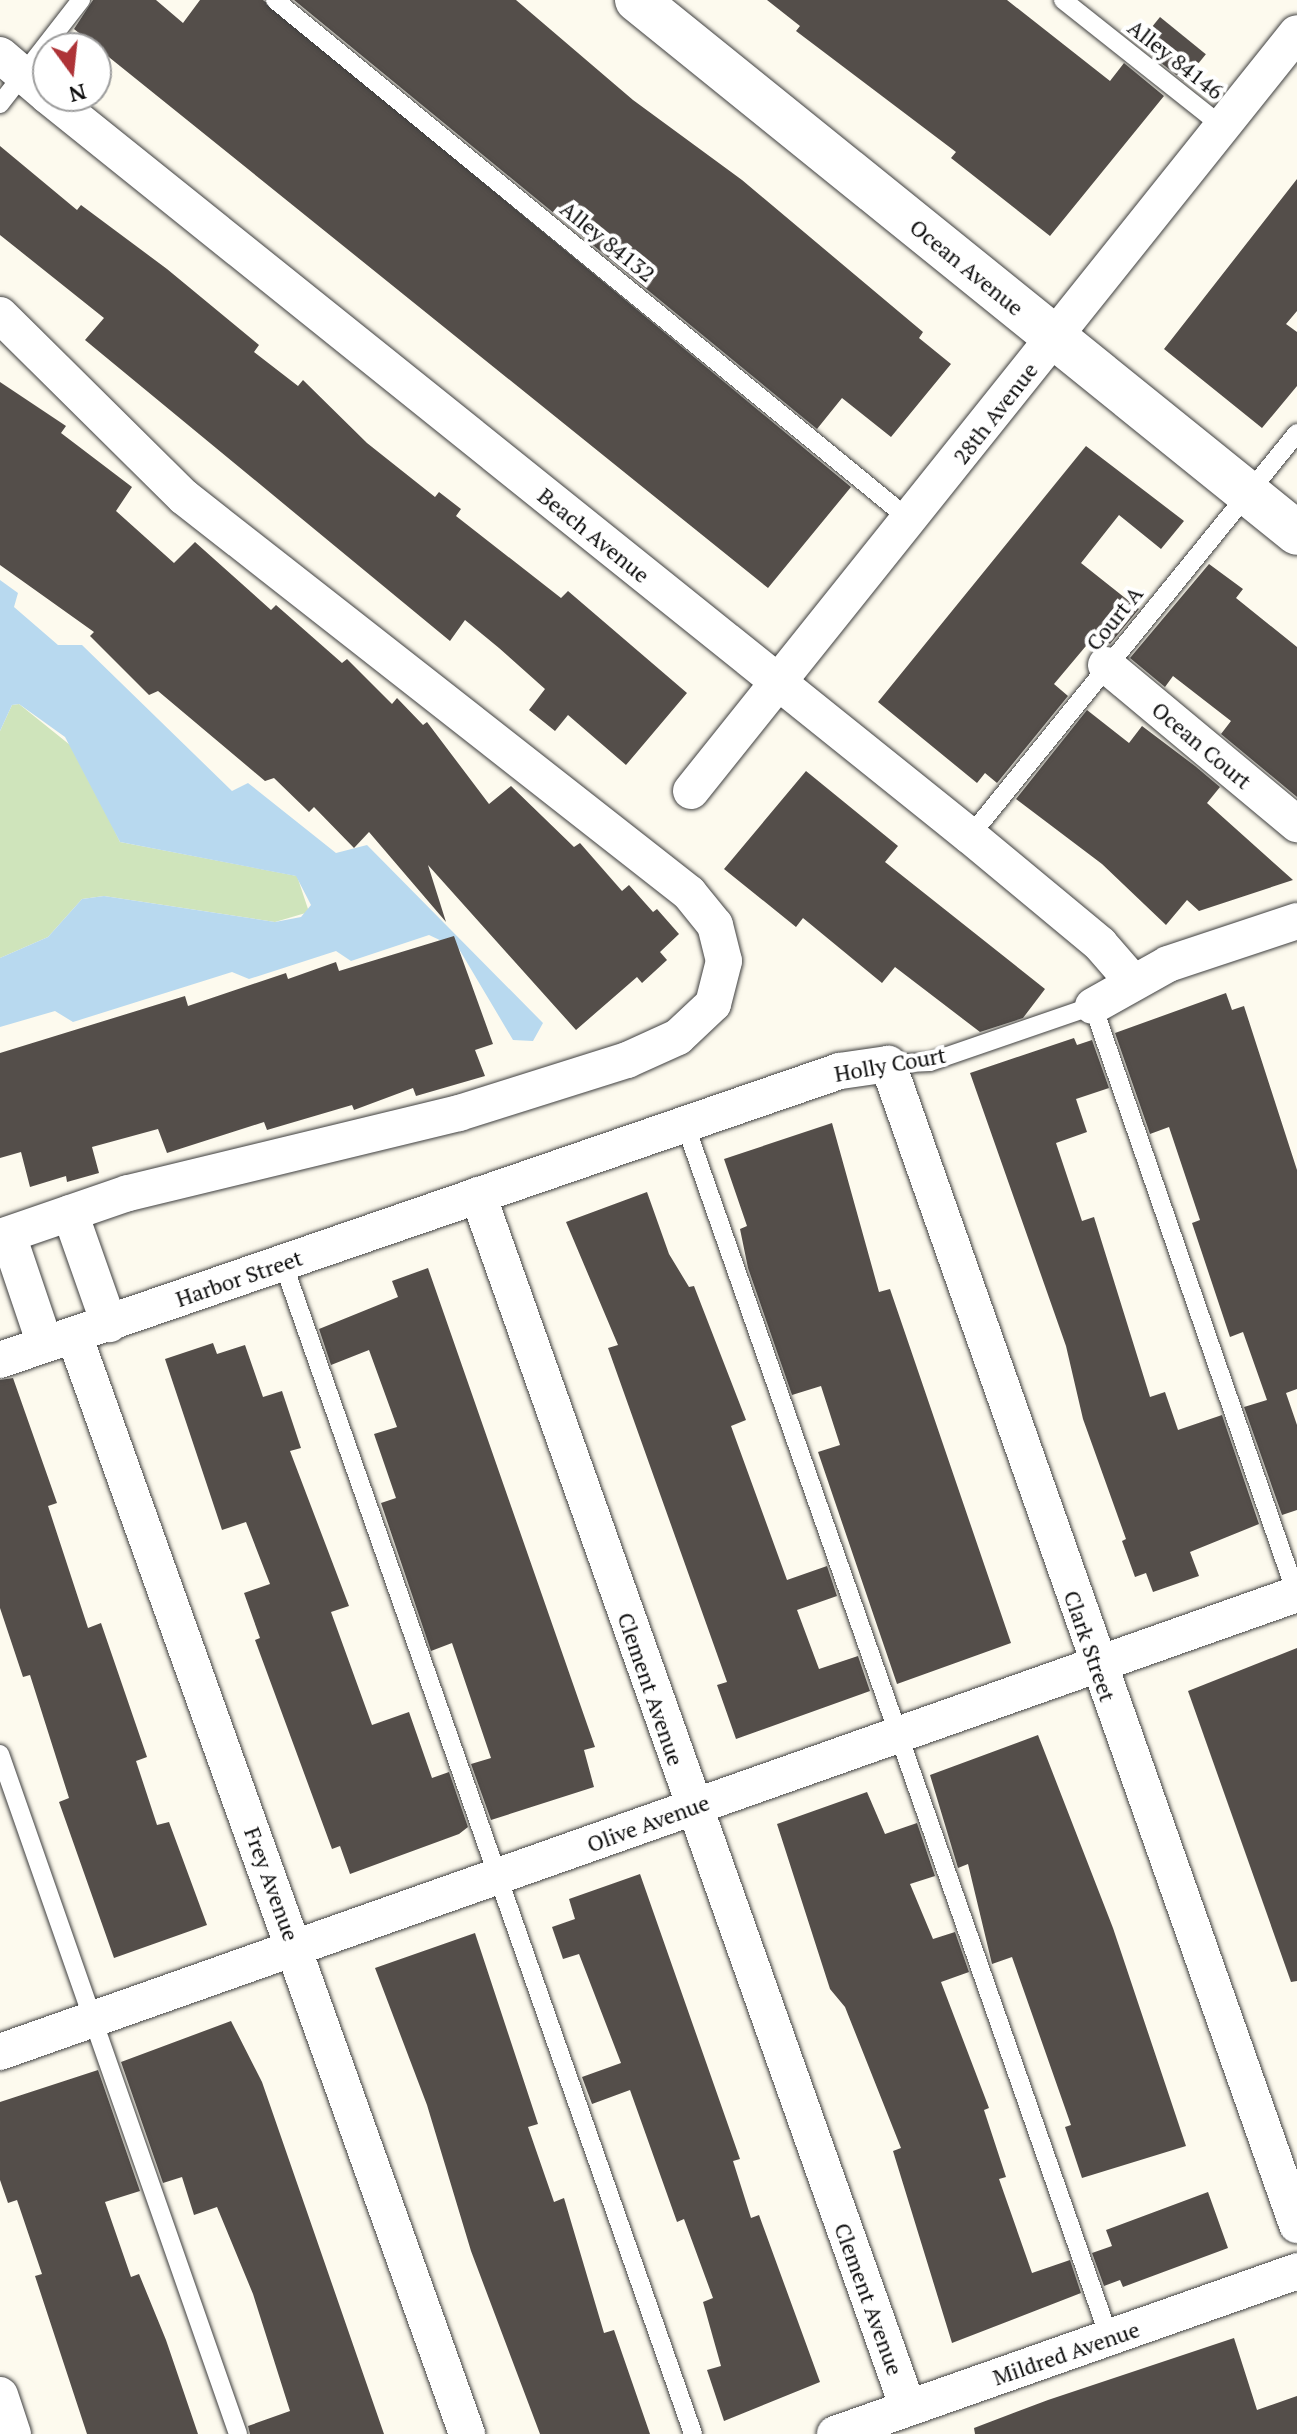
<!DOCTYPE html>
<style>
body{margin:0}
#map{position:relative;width:1297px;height:2434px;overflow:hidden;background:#fdfaee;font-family:"PT Serif",serif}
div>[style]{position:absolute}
.green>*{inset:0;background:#cfe4bb}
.water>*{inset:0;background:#b8d9ef}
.building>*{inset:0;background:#544e4a;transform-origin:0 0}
.roads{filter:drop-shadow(0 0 2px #3f3f3f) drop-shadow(0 0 2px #3f3f3f)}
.service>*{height:18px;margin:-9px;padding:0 9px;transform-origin:9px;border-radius:9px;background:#fff}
.minor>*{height:36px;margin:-18px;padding:0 18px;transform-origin:18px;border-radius:18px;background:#fff}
.tertiary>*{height:44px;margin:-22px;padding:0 22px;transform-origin:22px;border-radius:22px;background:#fff}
span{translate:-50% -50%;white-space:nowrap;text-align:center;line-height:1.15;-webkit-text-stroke:8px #fff;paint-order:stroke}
.street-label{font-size:22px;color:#0c0c0c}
.north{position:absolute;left:32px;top:32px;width:80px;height:80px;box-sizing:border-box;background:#fff;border:2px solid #9e9e9e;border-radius:50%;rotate:165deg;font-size:22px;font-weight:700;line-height:32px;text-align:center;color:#0c0c0c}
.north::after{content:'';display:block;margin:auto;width:28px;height:36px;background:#ae3337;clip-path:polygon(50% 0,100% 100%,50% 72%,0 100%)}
</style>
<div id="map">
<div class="green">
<div style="clip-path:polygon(19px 704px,75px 749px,120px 842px,297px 876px,309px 912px,275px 922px,104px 896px,82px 899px,48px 937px,0 958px,0 731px,12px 705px)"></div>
</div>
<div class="water">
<div style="clip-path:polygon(0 580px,18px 593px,14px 607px,58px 645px,82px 645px,232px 791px,248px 783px,336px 853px,367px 845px,543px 1023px,533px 1041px,513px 1040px,459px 949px,429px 935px,351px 961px,336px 951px,249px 979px,232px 972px,73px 1022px,55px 1011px,0 1027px,0 958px,48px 937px,82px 899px,104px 896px,275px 922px,301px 917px,311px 905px,296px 876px,120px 842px,65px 737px,19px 704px,12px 705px,0 731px)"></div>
</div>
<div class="building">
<div style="clip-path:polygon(93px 0,156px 0,183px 23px,200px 0,263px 0,851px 487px,768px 588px,74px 29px)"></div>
<div style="clip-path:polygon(294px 0,516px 0,633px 100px,742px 180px,923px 332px,919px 338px,951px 364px,891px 437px,842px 398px,817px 429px)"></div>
<div style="clip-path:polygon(767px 0,1007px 0,1110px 81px,1124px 63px,1164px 96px,1050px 236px,951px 158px,956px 152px,796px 31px,800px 26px)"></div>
<div style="left:1160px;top:17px;width:59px;height:35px;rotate:39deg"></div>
<div style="clip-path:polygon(0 146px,77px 210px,81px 205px,167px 269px,259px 345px,254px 352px,298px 386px,303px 380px,367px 443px,435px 497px,439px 492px,461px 509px,456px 516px,561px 598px,568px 591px,687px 693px,626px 765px,568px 715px,555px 731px,529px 710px,545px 689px,499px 648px,465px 620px,450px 641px,85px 340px,104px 318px,0 235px)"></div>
<div style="clip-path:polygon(1297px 179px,1297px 311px,1286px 324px,1297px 332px,1297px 386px,1262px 428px,1164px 349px)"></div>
<div style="clip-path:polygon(0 382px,66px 426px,61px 433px,132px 487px,116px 511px,174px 563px,195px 542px,271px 610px,276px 605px,342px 663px,347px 659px,392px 704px,397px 698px,423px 725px,427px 722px,489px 804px,511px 786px,574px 847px,580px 843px,622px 891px,629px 885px,653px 912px,657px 909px,679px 934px,660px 952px,667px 960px,642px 983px,637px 977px,576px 1030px,428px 865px,446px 922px,369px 832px,354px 848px,314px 807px,309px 812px,274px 778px,265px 781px,158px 691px,149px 695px,90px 636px,94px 632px,0 565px)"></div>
<div style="clip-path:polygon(1086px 446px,1184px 521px,1161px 549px,1119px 515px,1081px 563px,1139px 609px,1110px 644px,1096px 634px,1054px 684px,1068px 696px,997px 783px,985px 773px,977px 783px,878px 702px)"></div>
<div style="clip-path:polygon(1209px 564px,1243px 589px,1236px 598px,1297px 647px,1297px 797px,1221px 734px,1231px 721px,1173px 676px,1165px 687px,1130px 658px)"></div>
<div style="clip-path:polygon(1087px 710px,1129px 743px,1142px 726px,1195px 766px,1220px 787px,1207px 803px,1293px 880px,1199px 911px,1187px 900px,1166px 925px,1102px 864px,1016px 799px)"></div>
<div style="clip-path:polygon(806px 771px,898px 846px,885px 862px,1045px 989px,1023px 1018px,980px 1032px,895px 967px,882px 983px,803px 918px,796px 927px,724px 869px)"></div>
<div style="clip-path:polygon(454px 936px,493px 1044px,475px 1050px,485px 1076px,416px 1096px,413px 1088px,354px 1110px,352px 1105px,267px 1130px,264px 1122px,167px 1153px,158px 1129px,92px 1147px,99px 1173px,67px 1182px,66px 1176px,30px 1187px,21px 1152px,0 1158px,0 1053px,185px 996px,188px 1006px,286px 973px,288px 979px,336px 962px,339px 971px)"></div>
<div style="clip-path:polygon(1226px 993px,1232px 1010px,1244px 1006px,1297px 1170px,1297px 1389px,1286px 1393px,1297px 1425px,1297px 1510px,1282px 1515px,1244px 1407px,1267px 1400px,1243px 1332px,1230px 1337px,1192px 1223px,1200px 1220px,1169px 1127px,1150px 1134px,1115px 1033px)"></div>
<div style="clip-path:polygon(1074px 1038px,1077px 1045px,1092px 1040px,1109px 1088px,1076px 1099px,1087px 1132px,1056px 1143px,1082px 1221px,1094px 1217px,1150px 1397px,1165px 1392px,1178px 1430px,1222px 1415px,1259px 1524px,1190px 1552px,1199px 1576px,1153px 1592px,1146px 1573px,1135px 1577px,1122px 1541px,1126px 1539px,1083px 1419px,1066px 1346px,970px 1073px)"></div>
<div style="clip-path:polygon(832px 1123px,879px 1292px,890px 1289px,1011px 1643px,897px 1684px,818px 1452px,840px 1445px,821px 1386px,792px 1395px,748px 1268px,740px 1229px,747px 1226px,724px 1159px)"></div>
<div style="clip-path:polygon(647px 1192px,669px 1254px,689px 1287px,694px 1286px,746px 1420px,731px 1426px,787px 1580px,827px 1566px,837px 1596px,797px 1610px,819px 1669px,858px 1656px,870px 1691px,736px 1739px,717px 1685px,727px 1682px,608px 1348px,618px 1345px,566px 1222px)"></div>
<div style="clip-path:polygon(428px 1268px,595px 1747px,584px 1750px,594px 1787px,491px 1820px,471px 1764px,491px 1758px,452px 1643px,431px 1651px,381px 1503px,396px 1498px,374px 1434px,397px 1427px,369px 1350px,331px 1365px,319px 1329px,398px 1297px,392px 1281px)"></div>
<div style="clip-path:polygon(213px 1343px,217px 1354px,245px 1345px,263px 1397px,282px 1391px,301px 1448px,290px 1451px,349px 1606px,331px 1612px,372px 1725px,409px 1712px,432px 1778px,449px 1772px,468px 1827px,459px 1834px,350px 1874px,340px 1846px,332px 1849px,255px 1640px,260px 1638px,244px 1593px,270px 1584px,246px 1522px,222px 1530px,165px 1359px)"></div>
<div style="clip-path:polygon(13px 1378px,57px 1503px,48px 1506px,88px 1628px,101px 1623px,147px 1757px,136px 1761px,157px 1825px,169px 1822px,207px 1925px,114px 1958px,59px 1802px,69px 1798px,30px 1675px,23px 1677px,0 1608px,0 1380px)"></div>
<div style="clip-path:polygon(1297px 1648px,1297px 1981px,1291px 1982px,1188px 1691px)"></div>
<div style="clip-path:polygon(1038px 1735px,1113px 1928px,1186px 2146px,1082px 2178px,1065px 2127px,1071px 2125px,1012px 1957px,992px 1964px,968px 1864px,958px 1868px,930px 1775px)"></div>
<div style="clip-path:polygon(867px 1792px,885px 1834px,917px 1823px,935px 1876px,910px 1884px,933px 1939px,955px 1932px,969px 1972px,941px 1982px,989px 2108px,984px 2110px,1006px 2177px,999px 2179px,1032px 2273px,1070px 2260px,1081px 2293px,952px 2343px,893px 2151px,901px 2148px,845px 2007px,830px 1989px,777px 1824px)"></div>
<div style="clip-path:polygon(640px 1874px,740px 2159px,733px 2161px,751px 2218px,759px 2215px,820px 2382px,724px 2421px,707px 2370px,721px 2366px,703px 2302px,713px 2298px,684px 2219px,677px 2222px,630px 2090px,592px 2104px,582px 2077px,621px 2063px,579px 1954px,563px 1959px,552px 1927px,575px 1919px,569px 1899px)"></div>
<div style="clip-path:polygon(475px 1933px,538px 2124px,528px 2127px,554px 2202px,564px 2198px,604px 2333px,614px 2330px,650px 2434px,540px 2434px,471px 2251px,427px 2105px,375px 1968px)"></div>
<div style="clip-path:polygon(231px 2021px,262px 2082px,384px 2434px,250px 2434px,248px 2426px,290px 2411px,253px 2294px,217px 2207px,194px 2215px,182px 2177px,163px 2183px,121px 2062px)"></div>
<div style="clip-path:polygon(98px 2070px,140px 2191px,105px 2202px,131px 2277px,139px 2274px,166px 2340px,198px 2434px,87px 2434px,35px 2276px,42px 2274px,17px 2200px,8px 2203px,0 2180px,0 2102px)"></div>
<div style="clip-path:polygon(1208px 2192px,1228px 2248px,1123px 2287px,1120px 2280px,1104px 2286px,1092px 2253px,1112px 2246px,1106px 2230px)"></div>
<div style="clip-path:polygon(1234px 2338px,1257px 2410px,1297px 2396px,1297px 2434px,975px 2434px,974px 2428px,1048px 2400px)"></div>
</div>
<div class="roads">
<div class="service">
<div style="left:275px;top:0;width:821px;rotate:39.31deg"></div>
<div style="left:1063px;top:0;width:203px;rotate:38.4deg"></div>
<div style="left:0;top:104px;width:132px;rotate:-52.1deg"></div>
<div style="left:970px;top:836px;width:519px;rotate:-50.94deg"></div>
<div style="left:888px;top:1064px;width:42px;rotate:-2.7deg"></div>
<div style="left:930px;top:1062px;width:172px;rotate:-19deg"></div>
<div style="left:1093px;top:1006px;width:624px;rotate:70.93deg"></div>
<div style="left:685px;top:1124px;width:1285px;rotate:70.73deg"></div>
<div style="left:283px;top:1263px;width:1241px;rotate:70.7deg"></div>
<div style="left:0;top:1754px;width:720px;rotate:70.71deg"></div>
</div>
<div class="minor">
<div style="left:0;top:55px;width:63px;rotate:40.5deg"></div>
<div style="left:48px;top:96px;width:1182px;rotate:38.75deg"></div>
<div style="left:970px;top:836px;width:169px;rotate:39.7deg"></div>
<div style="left:1100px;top:944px;width:50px;rotate:49deg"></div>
<div style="left:0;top:315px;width:259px;rotate:44.7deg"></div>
<div style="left:184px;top:497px;width:642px;rotate:38.1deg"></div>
<div style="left:689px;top:893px;width:41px;rotate:50.9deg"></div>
<div style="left:715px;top:925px;width:37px;rotate:76deg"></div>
<div style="left:724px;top:961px;width:44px;rotate:104.3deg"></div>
<div style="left:713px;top:1004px;width:48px;rotate:136.7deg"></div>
<div style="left:678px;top:1037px;width:56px;rotate:155.7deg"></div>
<div style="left:627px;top:1060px;width:176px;rotate:162.5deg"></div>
<div style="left:459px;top:1113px;width:341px;rotate:166.4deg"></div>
<div style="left:128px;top:1193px;width:135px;rotate:161deg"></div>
<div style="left:1106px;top:665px;width:249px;rotate:39.8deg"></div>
<div style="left:691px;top:791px;width:970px;rotate:-51.36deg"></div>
<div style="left:1093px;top:1006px;width:86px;rotate:-29.2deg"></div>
<div style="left:1168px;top:964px;width:136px;rotate:-18.4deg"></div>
<div style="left:478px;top:1195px;width:1287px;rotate:70.48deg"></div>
<div style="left:70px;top:1213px;width:118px;rotate:70.6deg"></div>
<div style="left:8px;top:1235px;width:115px;rotate:71.3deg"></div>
<div style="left:74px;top:1335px;width:1167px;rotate:70.32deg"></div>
<div style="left:0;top:1360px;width:888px;rotate:-18.99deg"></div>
<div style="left:840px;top:1071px;width:49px;rotate:-8.3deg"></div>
<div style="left:888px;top:1064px;width:1231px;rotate:70.59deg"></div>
<div style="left:0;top:2052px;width:1375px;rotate:-19.45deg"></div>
<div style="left:0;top:2395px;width:41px;rotate:71.6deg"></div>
<div style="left:835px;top:2434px;width:490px;rotate:-19.4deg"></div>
</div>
<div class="tertiary">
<div style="left:637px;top:0;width:848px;rotate:38.92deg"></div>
</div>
</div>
<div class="street-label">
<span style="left:1176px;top:59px;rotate:38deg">Alley 84146</span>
<span style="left:608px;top:241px;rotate:39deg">Alley 84132</span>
<span style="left:967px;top:267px;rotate:39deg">Ocean Avenue</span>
<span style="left:995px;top:413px;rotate:-52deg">28th Avenue</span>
<span style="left:594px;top:535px;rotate:39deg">Beach Avenue</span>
<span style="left:1114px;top:618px;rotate:-51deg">Court A</span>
<span style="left:1202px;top:745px;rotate:40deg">Ocean Court</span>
<span style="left:890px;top:1064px;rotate:-10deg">Holly Court</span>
<span style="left:239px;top:1278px;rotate:-19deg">Harbor Street</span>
<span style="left:1090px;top:1646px;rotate:71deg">Clark Street</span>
<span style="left:651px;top:1689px;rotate:71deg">Clement Avenue</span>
<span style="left:648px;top:1823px;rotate:-20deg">Olive Avenue</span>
<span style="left:272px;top:1884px;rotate:70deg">Frey Avenue</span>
<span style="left:869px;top:2299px;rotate:70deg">Clement Avenue</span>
<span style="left:1066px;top:2353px;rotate:-19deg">Mildred Avenue</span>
</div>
<div class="north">N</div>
</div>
